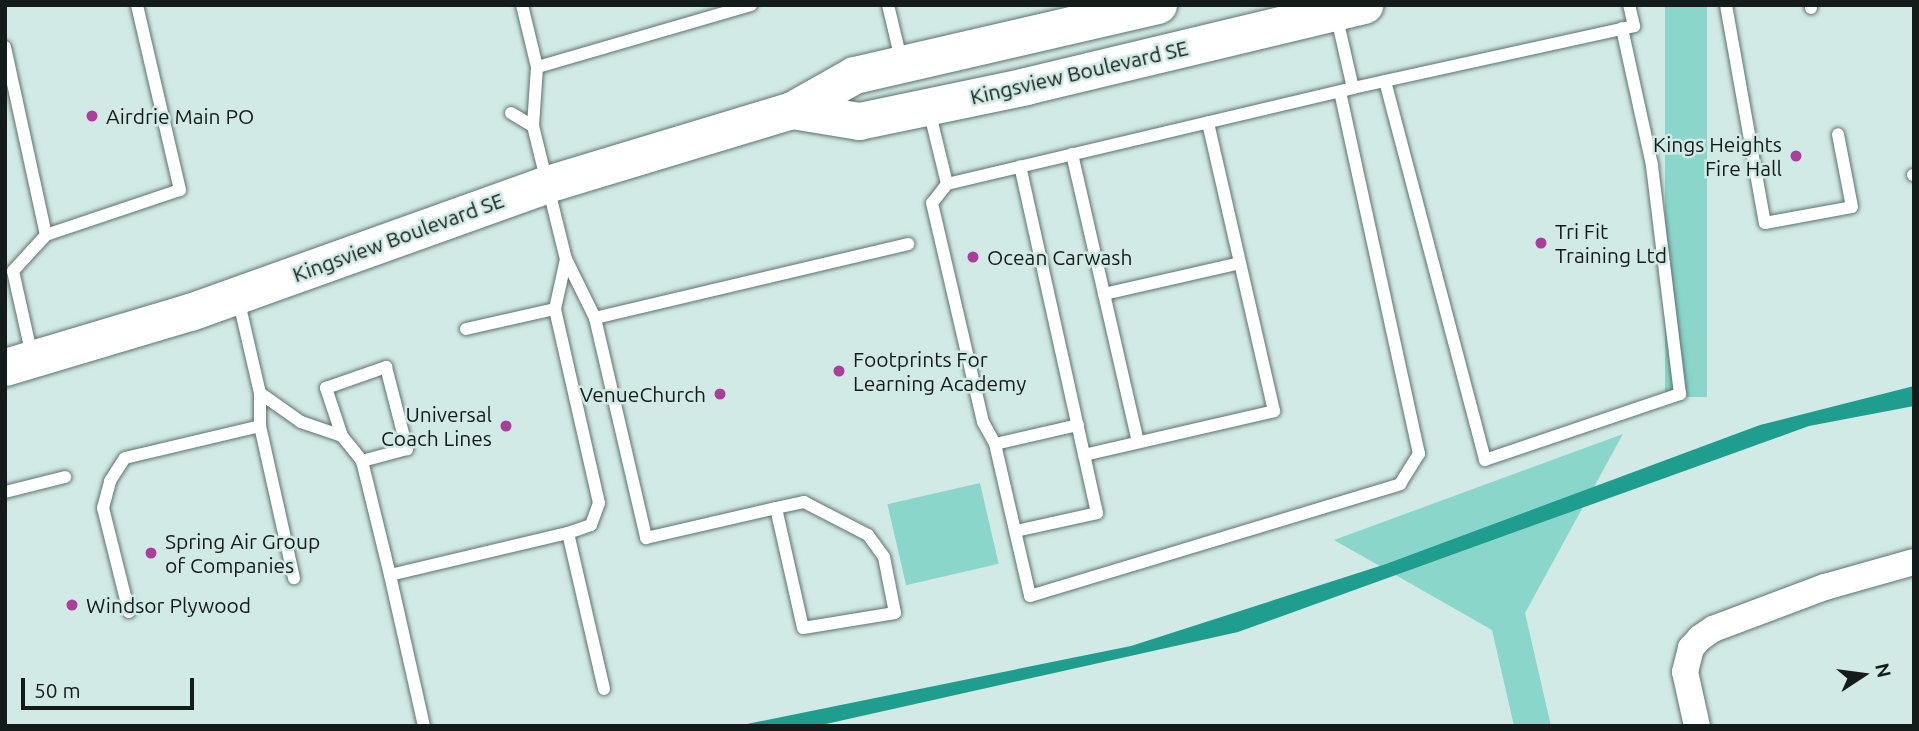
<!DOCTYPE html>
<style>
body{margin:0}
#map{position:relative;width:1919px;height:731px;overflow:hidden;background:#d2eae5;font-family:Ubuntu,sans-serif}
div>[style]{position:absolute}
.green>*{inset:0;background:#8bd6ca;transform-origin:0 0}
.water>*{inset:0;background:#1f9d8f}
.roads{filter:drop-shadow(0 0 2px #5d726e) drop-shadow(0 0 2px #5d726e)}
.service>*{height:12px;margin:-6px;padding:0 6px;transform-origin:6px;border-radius:6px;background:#fff}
.minor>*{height:26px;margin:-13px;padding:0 13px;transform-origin:13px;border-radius:13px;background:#fff}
.secondary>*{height:37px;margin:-18.5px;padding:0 18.5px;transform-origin:18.5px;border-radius:18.5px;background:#fff}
.dots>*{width:19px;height:19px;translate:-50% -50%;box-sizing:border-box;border:4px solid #d2eae5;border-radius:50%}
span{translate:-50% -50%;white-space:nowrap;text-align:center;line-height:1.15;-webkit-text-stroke:5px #d2eae5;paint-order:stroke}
.street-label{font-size:21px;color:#141c1b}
.poi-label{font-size:21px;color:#141c1b}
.left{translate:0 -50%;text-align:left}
.right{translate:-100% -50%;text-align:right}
.frame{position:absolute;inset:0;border:7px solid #141c1b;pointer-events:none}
.north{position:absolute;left:1828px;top:640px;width:70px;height:70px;-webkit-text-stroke:5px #d2eae5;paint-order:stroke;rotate:77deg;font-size:19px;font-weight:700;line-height:28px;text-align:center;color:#141c1b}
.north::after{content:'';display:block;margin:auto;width:24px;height:32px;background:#141c1b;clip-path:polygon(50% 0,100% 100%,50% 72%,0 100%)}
.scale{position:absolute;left:21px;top:678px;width:173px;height:32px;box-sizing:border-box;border:4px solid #141c1b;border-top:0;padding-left:9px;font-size:21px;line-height:24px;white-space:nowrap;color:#141c1b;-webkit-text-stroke:5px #d2eae5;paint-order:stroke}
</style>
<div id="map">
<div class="green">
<div style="left:1665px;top:5px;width:42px;height:392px"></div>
<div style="clip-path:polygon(1623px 434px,1525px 613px,1551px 726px,1514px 726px,1492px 630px,1334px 540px)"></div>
<div style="left:980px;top:483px;width:83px;height:95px;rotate:77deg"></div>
</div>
<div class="water">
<div style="clip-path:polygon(1914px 386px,1914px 406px,1809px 426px,1238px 632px,817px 726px,737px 726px,1131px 646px,1386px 564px,1760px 425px)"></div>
</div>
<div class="roads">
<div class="service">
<div style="left:522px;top:5px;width:64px;rotate:76.4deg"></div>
<div style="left:751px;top:5px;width:223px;rotate:163.8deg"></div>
<div style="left:537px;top:67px;width:59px;rotate:93.9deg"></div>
<div style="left:533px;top:126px;width:137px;rotate:76.1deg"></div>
<div style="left:566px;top:259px;width:66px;rotate:63.8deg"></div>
<div style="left:595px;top:318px;width:322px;rotate:-13.3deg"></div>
<div style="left:888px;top:5px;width:56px;rotate:76.5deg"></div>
<div style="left:1726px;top:5px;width:221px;rotate:79.9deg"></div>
<div style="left:1765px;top:223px;width:88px;rotate:-10.4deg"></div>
<div style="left:1852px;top:207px;width:74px;rotate:-100.9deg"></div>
<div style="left:1811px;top:5px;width:3px;rotate:90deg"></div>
<div style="left:1336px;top:14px;width:76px;rotate:77.1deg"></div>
<div style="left:1353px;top:88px;width:288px;rotate:-12.4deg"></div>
<div style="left:1634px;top:26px;width:22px;rotate:-103deg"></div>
<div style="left:5px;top:47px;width:192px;rotate:77.7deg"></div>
<div style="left:1385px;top:81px;width:392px;rotate:75.2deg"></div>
<div style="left:1485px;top:460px;width:206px;rotate:-18.7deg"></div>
<div style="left:1680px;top:394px;width:231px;rotate:-97deg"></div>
<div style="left:1652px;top:165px;width:140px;rotate:-102.4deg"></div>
<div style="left:929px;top:110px;width:76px;rotate:76.3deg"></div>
<div style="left:947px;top:184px;width:417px;rotate:-13.3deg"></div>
<div style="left:511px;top:113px;width:26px;rotate:31deg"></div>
<div style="left:1072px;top:154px;width:295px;rotate:77.1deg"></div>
<div style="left:1913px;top:175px;width:1px"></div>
<div style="left:947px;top:184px;width:24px;rotate:128deg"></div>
<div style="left:932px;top:203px;width:225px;rotate:76.9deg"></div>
<div style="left:983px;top:422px;width:25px;rotate:61deg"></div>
<div style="left:1104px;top:294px;width:139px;rotate:-12.8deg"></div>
<div style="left:238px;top:298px;width:98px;rotate:77deg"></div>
<div style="left:260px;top:393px;width:50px;rotate:35.3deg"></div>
<div style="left:301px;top:422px;width:43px;rotate:18.9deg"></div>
<div style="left:342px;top:436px;width:32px;rotate:51deg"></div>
<div style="left:362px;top:461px;width:117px;rotate:76.2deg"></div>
<div style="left:390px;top:575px;width:183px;rotate:-13.3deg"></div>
<div style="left:568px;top:533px;width:24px;rotate:-19deg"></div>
<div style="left:591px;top:525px;width:23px;rotate:-70deg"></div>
<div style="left:599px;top:503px;width:199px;rotate:-102.8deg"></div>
<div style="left:595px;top:318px;width:226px;rotate:76.9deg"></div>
<div style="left:646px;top:538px;width:133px;rotate:-13deg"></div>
<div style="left:776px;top:508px;width:29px;rotate:-12deg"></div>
<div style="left:804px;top:502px;width:72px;rotate:27.3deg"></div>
<div style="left:868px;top:535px;width:27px;rotate:54deg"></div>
<div style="left:884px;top:557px;width:57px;rotate:78.9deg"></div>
<div style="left:895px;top:613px;width:93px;rotate:170.7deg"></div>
<div style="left:803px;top:628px;width:123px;rotate:-102.7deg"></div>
<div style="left:466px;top:329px;width:91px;rotate:-12.7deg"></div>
<div style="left:555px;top:309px;width:51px;rotate:-77.6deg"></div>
<div style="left:32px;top:356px;width:87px;rotate:-102.6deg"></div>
<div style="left:13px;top:271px;width:49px;rotate:-47.5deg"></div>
<div style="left:46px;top:235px;width:141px;rotate:-18.6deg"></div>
<div style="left:180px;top:190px;width:190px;rotate:-103.1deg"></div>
<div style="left:1078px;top:425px;width:85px;rotate:167.1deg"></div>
<div style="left:995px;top:444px;width:156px;rotate:77deg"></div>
<div style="left:1030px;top:596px;width:387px;rotate:-16.8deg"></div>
<div style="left:1400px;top:484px;width:36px;rotate:-58deg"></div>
<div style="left:1419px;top:454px;width:371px;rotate:-102.3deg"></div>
<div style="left:260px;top:426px;width:156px;rotate:77.4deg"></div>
<div style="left:342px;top:436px;width:51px;rotate:-108.4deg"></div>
<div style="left:326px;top:388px;width:64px;rotate:-19.3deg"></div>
<div style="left:386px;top:367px;width:85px;rotate:75.6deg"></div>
<div style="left:407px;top:449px;width:47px;rotate:165.1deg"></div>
<div style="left:1084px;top:455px;width:195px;rotate:-13deg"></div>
<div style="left:1274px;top:411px;width:296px;rotate:-102.9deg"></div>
<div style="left:5px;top:492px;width:62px;rotate:-14deg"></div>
<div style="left:1016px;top:531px;width:83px;rotate:-12.5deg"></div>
<div style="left:1097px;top:513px;width:355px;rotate:-102.5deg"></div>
<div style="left:568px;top:533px;width:160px;rotate:77deg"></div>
<div style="left:390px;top:575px;width:155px;rotate:77.3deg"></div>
<div style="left:129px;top:612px;width:107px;rotate:-104deg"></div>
<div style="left:103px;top:508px;width:28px;rotate:-75deg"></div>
<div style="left:110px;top:481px;width:27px;rotate:-57deg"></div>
<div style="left:125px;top:458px;width:139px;rotate:-13.3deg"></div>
<div style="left:260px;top:426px;width:33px;rotate:-90deg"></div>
</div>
<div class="minor">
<div style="left:1697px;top:726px;width:55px;rotate:-102.5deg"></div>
<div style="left:1685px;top:672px;width:25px;rotate:-76deg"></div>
<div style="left:1691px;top:648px;width:13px;rotate:-48deg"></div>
<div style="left:1700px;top:638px;width:16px;rotate:-35deg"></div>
<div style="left:1713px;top:629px;width:120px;rotate:-20.6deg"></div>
<div style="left:1825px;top:587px;width:92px;rotate:-15.7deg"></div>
</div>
<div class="secondary">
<div style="left:792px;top:110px;width:68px;rotate:9.3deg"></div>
<div style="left:859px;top:121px;width:171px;rotate:-11.8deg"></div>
<div style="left:1026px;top:86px;width:348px;rotate:-13.5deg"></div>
<div style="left:5px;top:367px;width:193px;rotate:-16.6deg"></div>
<div style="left:190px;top:312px;width:379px;rotate:-19.7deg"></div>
<div style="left:547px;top:184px;width:256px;rotate:-16.8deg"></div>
<div style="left:792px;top:110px;width:71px;rotate:-29.4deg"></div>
<div style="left:854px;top:75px;width:312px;rotate:-13deg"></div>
</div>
</div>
<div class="dots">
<div style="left:92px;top:116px;background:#aa3e9d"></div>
<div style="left:1796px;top:156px;background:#aa3e9d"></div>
<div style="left:1541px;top:243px;background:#aa3e9d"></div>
<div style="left:973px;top:257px;background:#aa3e9d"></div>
<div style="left:839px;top:371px;background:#aa3e9d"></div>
<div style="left:720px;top:394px;background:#aa3e9d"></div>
<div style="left:506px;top:426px;background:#aa3e9d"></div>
<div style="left:151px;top:553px;background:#aa3e9d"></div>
<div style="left:72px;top:605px;background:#aa3e9d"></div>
</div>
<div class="street-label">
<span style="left:1079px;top:72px;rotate:-13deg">Kingsview Boulevard SE</span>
<span style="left:398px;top:237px;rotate:-20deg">Kingsview Boulevard SE</span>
</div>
<div class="poi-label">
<span class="left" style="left:106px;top:116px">Airdrie Main PO</span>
<span class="right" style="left:1782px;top:156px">Kings Heights<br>Fire Hall</span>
<span class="left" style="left:1555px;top:243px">Tri Fit<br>Training Ltd</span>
<span class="left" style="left:987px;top:257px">Ocean Carwash</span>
<span class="left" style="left:853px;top:371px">Footprints For<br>Learning Academy</span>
<span class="right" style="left:706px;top:394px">VenueChurch</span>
<span class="right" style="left:492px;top:426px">Universal<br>Coach Lines</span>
<span class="left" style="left:165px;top:553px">Spring Air Group<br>of Companies</span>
<span class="left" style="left:86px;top:605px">Windsor Plywood</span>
</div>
<div class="frame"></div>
<div class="north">N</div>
<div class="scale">50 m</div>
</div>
